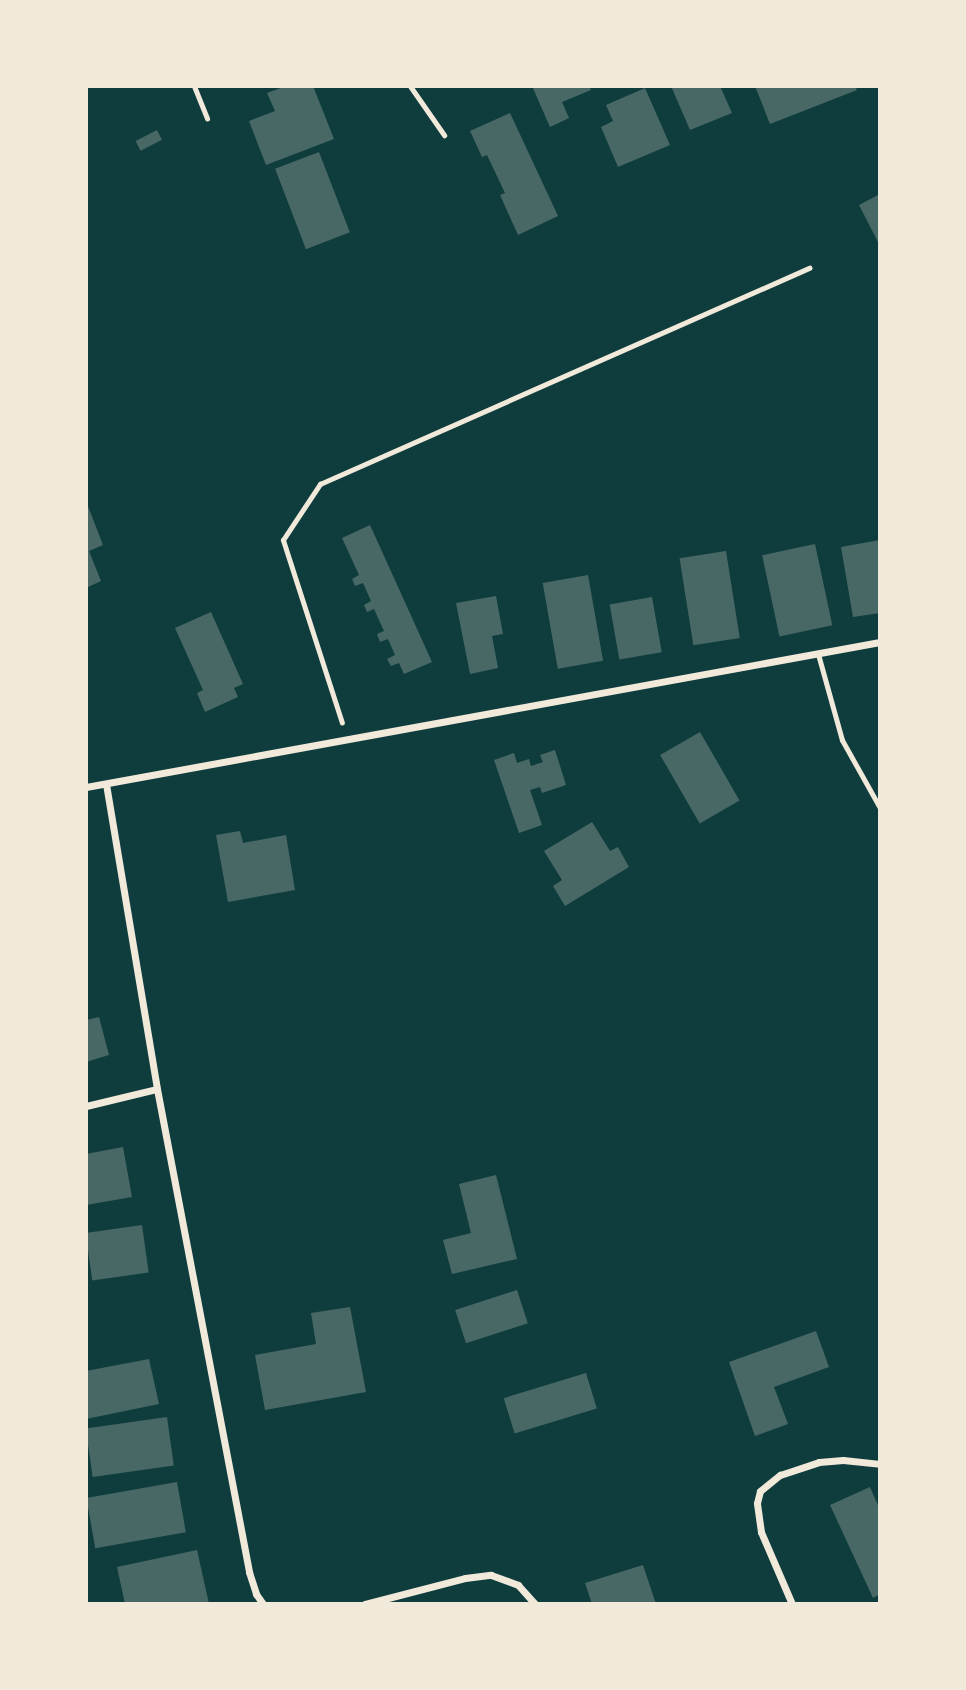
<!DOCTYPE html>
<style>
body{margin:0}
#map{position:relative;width:966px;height:1690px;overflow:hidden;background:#0f3d3e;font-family:Raleway,sans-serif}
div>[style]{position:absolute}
.building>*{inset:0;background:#486865;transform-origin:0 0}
.path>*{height:4.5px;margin:-2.25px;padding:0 2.25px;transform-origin:2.25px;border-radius:2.25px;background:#f1e9da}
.service>*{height:5px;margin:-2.5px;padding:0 2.5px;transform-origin:2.5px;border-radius:2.5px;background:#f1e9da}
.minor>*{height:7px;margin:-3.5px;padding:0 3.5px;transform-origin:3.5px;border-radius:3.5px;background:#f1e9da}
span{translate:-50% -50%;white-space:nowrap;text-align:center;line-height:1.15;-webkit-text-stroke:5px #f1e9da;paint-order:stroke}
.frame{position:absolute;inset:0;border:88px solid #f1e9da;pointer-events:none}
</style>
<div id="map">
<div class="building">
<div style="clip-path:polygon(286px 86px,313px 86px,334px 139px,266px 165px,249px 121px,275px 111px,267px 93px)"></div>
<div style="clip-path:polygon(532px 86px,589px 86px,591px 90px,562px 102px,569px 118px,550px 127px)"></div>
<div style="clip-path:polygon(671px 86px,720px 86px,732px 113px,690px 130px)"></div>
<div style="clip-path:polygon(755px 86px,855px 86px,857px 90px,770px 124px)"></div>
<div style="clip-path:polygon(645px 88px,670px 145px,618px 167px,601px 127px,613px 121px,606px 105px)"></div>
<div style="clip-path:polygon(510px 113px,558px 216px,518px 235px,500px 195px,505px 193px,487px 155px,482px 157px,470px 131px)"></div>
<div style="left:157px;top:130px;width:11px;height:24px;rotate:63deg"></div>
<div style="left:319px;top:152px;width:86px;height:47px;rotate:69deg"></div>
<div style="clip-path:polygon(880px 194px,880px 246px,859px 205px)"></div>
<div style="clip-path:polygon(86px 501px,103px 545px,89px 551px,101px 581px,86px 588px)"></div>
<div style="clip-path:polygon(370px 525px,432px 662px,404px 674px,399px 663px,391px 666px,387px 659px,395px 655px,388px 639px,380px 642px,377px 634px,384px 631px,374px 609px,367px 612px,364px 605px,371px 601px,363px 583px,355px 586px,352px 579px,359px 575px,342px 538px)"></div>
<div style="clip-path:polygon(880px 540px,880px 613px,853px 617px,841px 547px)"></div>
<div style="left:815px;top:544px;width:83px;height:54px;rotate:78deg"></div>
<div style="left:726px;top:551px;width:88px;height:47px;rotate:81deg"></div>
<div style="left:588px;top:575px;width:87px;height:46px;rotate:80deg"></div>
<div style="clip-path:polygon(496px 596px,503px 634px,492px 636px,498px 668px,470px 674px,456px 603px)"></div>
<div style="left:652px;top:597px;width:56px;height:43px;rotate:80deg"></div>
<div style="clip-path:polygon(211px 612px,243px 684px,234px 688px,238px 697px,205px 712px,197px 693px,203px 690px,175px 628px)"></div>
<div style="left:700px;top:732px;width:79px;height:46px;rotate:60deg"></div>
<div style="clip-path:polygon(555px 750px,566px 785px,542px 793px,540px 787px,530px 790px,542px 825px,519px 833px,494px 760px,514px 753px,517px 763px,529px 759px,531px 766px,543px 762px,540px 755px)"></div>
<div style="clip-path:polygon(592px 822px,610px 851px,618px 847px,629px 867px,565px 906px,553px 886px,562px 880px,544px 851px)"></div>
<div style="clip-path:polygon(240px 831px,243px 843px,286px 835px,295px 890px,228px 902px,216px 835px)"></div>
<div style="clip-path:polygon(99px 1017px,109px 1055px,86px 1062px,86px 1020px)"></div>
<div style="clip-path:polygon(123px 1147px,132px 1197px,86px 1205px,86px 1154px)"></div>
<div style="clip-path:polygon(496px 1175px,517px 1259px,452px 1274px,443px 1240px,471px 1233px,459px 1184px)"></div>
<div style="left:142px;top:1225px;width:48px;height:57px;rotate:82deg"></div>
<div style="left:517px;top:1290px;width:35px;height:65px;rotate:72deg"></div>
<div style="clip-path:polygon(350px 1307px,366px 1392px,265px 1410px,255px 1355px,316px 1344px,311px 1313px)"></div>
<div style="clip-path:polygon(816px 1331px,829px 1367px,774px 1387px,788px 1424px,755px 1436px,729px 1362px)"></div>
<div style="clip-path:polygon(149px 1359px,159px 1404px,86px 1419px,86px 1371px)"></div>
<div style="left:586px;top:1373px;width:37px;height:86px;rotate:73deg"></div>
<div style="left:167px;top:1417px;width:49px;height:82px;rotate:82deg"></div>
<div style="left:177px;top:1482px;width:51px;height:92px;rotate:80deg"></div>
<div style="clip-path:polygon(870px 1487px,880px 1510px,880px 1594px,873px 1598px,830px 1505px)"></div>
<div style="clip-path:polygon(197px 1550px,209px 1604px,125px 1604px,117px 1567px)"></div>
<div style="clip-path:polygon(643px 1565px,656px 1604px,592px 1604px,585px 1583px)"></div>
</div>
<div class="path">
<div style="left:342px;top:723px;width:192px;rotate:-107.9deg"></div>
<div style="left:283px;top:540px;width:67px;rotate:-56.5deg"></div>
<div style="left:320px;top:484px;width:535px;rotate:-23.83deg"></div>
</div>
<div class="service">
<div style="left:194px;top:86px;width:35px;rotate:68deg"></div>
<div style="left:410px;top:86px;width:60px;rotate:55.2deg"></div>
<div style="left:818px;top:654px;width:89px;rotate:74.4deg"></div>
<div style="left:842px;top:740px;width:78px;rotate:60.8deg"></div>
</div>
<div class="minor">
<div style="left:106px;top:784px;width:309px;rotate:80.5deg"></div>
<div style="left:157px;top:1089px;width:492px;rotate:79.2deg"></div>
<div style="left:249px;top:1572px;width:23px;rotate:72deg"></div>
<div style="left:256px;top:1594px;width:12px;rotate:55deg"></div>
<div style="left:86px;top:787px;width:807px;rotate:-10.35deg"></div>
<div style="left:86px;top:1106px;width:73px;rotate:-13.5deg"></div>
<div style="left:365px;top:1604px;width:103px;rotate:-14.6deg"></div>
<div style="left:465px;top:1578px;width:26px;rotate:-7deg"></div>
<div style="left:491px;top:1575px;width:29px;rotate:20deg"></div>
<div style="left:518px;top:1585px;width:25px;rotate:48deg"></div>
<div style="left:792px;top:1604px;width:78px;rotate:-113.3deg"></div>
<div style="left:761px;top:1532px;width:29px;rotate:-98deg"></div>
<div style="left:757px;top:1503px;width:12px;rotate:-76deg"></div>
<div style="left:760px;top:1491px;width:26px;rotate:-39deg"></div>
<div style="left:780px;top:1475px;width:41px;rotate:-18.4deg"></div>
<div style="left:819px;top:1462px;width:24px;rotate:-5deg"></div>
<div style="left:843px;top:1460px;width:37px;rotate:6deg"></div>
</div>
<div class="frame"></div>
</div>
